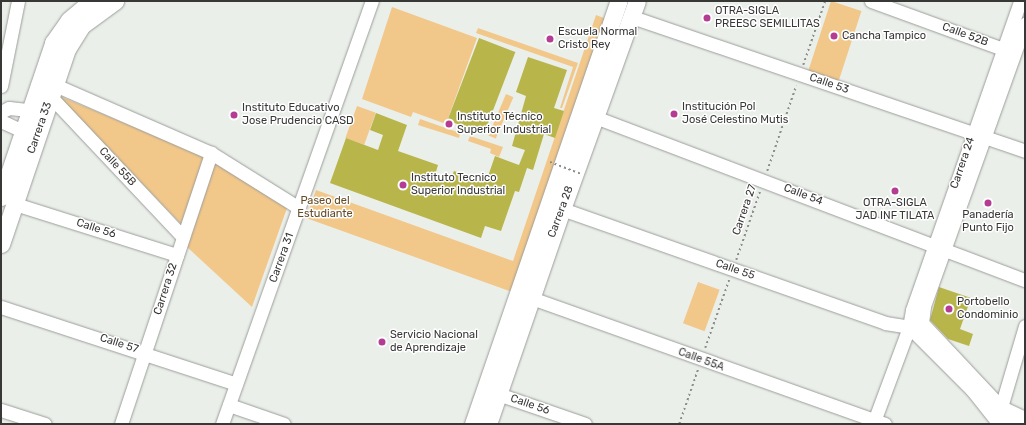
<!DOCTYPE html>
<meta charset="utf-8">
<style>
body{margin:0}
#map{position:relative;width:1026px;height:425px;overflow:hidden;background:#ebefea;font-family:Rubik,sans-serif}
div>[style]{position:absolute}
.green>*{inset:0;background:#f2c78a;transform-origin:0 0}
.building>*{inset:0;background:#b8b54a;transform-origin:0 0}
.path>*{height:1.5px;margin-top:-0.75px;transform-origin:0;background:repeating-linear-gradient(90deg,#8c8e8b 0 2px,transparent 0 5px)}
.roads{filter:drop-shadow(0 0 1px #9a9d99) drop-shadow(0 0 1px #9a9d99)}
.minor>*{height:13px;margin:-6.5px;padding:0 6.5px;transform-origin:6.5px;border-radius:6.5px;background:#fff}
.major>*{height:17px;margin:-8.5px;padding:0 8.5px;transform-origin:8.5px;border-radius:8.5px;background:#fff}
.path-bridge>*{height:1.5px;margin-top:-0.75px;transform-origin:0;background:repeating-linear-gradient(90deg,#8c8e8b 0 2px,transparent 0 5px)}
.dots>*{width:11px;height:11px;translate:-50% -50%;box-sizing:border-box;border:2px solid #fff;border-radius:50%}
span{translate:-50% -50%;white-space:nowrap;text-align:center;line-height:1.15;-webkit-text-stroke:3px #fff;paint-order:stroke}
.poi-label{font-size:11px;color:#383937}
.left{translate:0 -50%;text-align:left}
.street-label{font-size:11px;color:#383937}
.park-label{font-size:11px;color:#644b26}
.frame{position:absolute;inset:0;border:2px solid #383937;pointer-events:none}
</style>
<div id="map">
<div class="green">
<div style="left:831px;top:1px;width:32px;height:75px;rotate:18deg"></div>
<div style="clip-path:polygon(392px 7px,477px 38px,446px 124px,413px 112px,411px 117px,362px 99px)"></div>
<div style="clip-path:polygon(596px 15px,612px 21px,518px 294px,306px 218px,316px 190px,513px 261px)"></div>
<div style="clip-path:polygon(478px 28px,578px 63px,562px 108px,560px 108px,573px 67px,476px 33px)"></div>
<div style="left:506px;top:94px;width:8px;height:45px;rotate:23deg"></div>
<div style="clip-path:polygon(57px 95px,204px 156px,182px 225px)"></div>
<div style="left:357px;top:106px;width:20px;height:34px;rotate:20deg"></div>
<div style="clip-path:polygon(420px 119px,460px 133px,459px 138px,418px 125px)"></div>
<div style="clip-path:polygon(470px 136px,503px 147px,499px 157px,490px 153px,491px 149px,468px 141px)"></div>
<div style="clip-path:polygon(212px 160px,287px 208px,252px 307px,187px 247px)"></div>
<div style="left:698px;top:282px;width:23px;height:44px;rotate:20deg"></div>
</div>
<div class="building">
<div style="left:479px;top:38px;width:39px;height:88px;rotate:21deg"></div>
<div style="clip-path:polygon(528px 57px,567px 70px,554px 108px,564px 111px,555px 138px,544px 134px,533px 170px,527px 168px,519px 192px,515px 191px,501px 231px,485px 226px,481px 238px,330px 183px,346px 138px,378px 150px,383px 135px,370px 130px,376px 113px,407px 125px,398px 151px,438px 165px,435px 175px,450px 180px,454px 171px,486px 182px,495px 156px,519px 165px,525px 150px,512px 146px,526px 96px,516px 92px)"></div>
<div style="clip-path:polygon(939px 287px,971px 298px,960px 329px,973px 334px,969px 346px,948px 339px,930px 320px)"></div>
</div>
<div class="path">
<div style="left:803px;top:65px;width:68px;rotate:-71deg"></div>
<div style="left:767px;top:171px;width:90px;rotate:-71.2deg"></div>
<div style="left:736px;top:260px;width:73px;rotate:-70.8deg"></div>
<div style="left:705px;top:348px;width:72px;rotate:-70.6deg"></div>
<div style="left:679px;top:424px;width:58px;rotate:-70.9deg"></div>
</div>
<div class="roads">
<div class="minor">
<div style="left:871px;top:1px;width:149px;rotate:20deg"></div>
<div style="left:632px;top:17px;width:415px;rotate:18.8deg"></div>
<div style="left:55px;top:85px;width:170px;rotate:23.6deg"></div>
<div style="left:211px;top:153px;width:104px;rotate:32deg"></div>
<div style="left:1px;top:86px;width:87px;rotate:-78.7deg"></div>
<div style="left:51px;top:97px;width:192px;rotate:46.7deg"></div>
<div style="left:1px;top:112px;width:9px;rotate:-27deg"></div>
<div style="left:9px;top:108px;width:20px;rotate:6deg"></div>
<div style="left:587px;top:114px;width:468px;rotate:20.8deg"></div>
<div style="left:1px;top:121px;width:23px;rotate:25deg"></div>
<div style="left:15px;top:204px;width:170px;rotate:17.5deg"></div>
<div style="left:562px;top:209px;width:343px;rotate:19.4deg"></div>
<div style="left:885px;top:323px;width:24px;rotate:9deg"></div>
<div style="left:909px;top:327px;width:8px;rotate:-14deg"></div>
<div style="left:523px;top:295px;width:384px;rotate:19.6deg"></div>
<div style="left:1px;top:307px;width:247px;rotate:18.1deg"></div>
<div style="left:1025px;top:326px;width:84px;rotate:106.5deg"></div>
<div style="left:1001px;top:407px;width:26px;rotate:25deg"></div>
<div style="left:909px;top:327px;width:89px;rotate:45deg"></div>
<div style="left:972px;top:390px;width:43px;rotate:51.5deg"></div>
<div style="left:498px;top:394px;width:92px;rotate:19deg"></div>
<div style="left:229px;top:405px;width:58px;rotate:19.1deg"></div>
<div style="left:1px;top:410px;width:46px;rotate:17.7deg"></div>
<div style="left:121px;top:424px;width:286px;rotate:-71.6deg"></div>
<div style="left:222px;top:424px;width:449px;rotate:-70.5deg"></div>
<div style="left:873px;top:424px;width:103px;rotate:-69.6deg"></div>
<div style="left:909px;top:327px;width:17px;rotate:-80deg"></div>
<div style="left:912px;top:310px;width:327px;rotate:-70.7deg"></div>
<div style="left:1013px;top:424px;width:21px;rotate:-125deg"></div>
<div style="left:1001px;top:407px;width:115px;rotate:-133.2deg"></div>
<div style="left:922px;top:323px;width:17px;rotate:-83deg"></div>
<div style="left:924px;top:306px;width:300px;rotate:-70.3deg"></div>
</div>
<div class="major">
<div style="left:1px;top:197px;width:163px;rotate:-71.3deg"></div>
<div style="left:53px;top:43px;width:28px;rotate:-55deg"></div>
<div style="left:69px;top:20px;width:30px;rotate:-40deg"></div>
<div style="left:1px;top:244px;width:206px;rotate:-71.3deg"></div>
<div style="left:67px;top:49px;width:28px;rotate:-58deg"></div>
<div style="left:82px;top:25px;width:41px;rotate:-36deg"></div>
<div style="left:473px;top:424px;width:447px;rotate:-71deg"></div>
<div style="left:488px;top:424px;width:227px;rotate:-71deg"></div>
<div style="left:562px;top:209px;width:221px;rotate:-70.2deg"></div>
</div>
</div>
<div class="path-bridge">
<div style="left:550px;top:162px;width:34px;rotate:21deg"></div>
</div>
<div class="dots">
<div style="left:707px;top:18px;background:#b43c92"></div>
<div style="left:834px;top:36px;background:#b43c92"></div>
<div style="left:550px;top:39px;background:#b43c92"></div>
<div style="left:674px;top:114px;background:#b43c92"></div>
<div style="left:234px;top:115px;background:#b43c92"></div>
<div style="left:449px;top:124px;background:#b43c92"></div>
<div style="left:403px;top:185px;background:#b43c92"></div>
<div style="left:895px;top:191px;background:#b43c92"></div>
<div style="left:988px;top:203px;background:#b43c92"></div>
<div style="left:949px;top:309px;background:#b43c92"></div>
<div style="left:382px;top:342px;background:#b43c92"></div>
</div>
<div class="poi-label">
<span class="left" style="left:715px;top:18px">OTRA-SIGLA<br>PREESC SEMILLITAS</span>
<span class="left" style="left:558px;top:39px">Escuela Normal<br>Cristo Rey</span>
<span class="left" style="left:842px;top:36px">Cancha Tampico</span>
<span class="left" style="left:682px;top:114px">Institución Pol<br>José Celestino Mutis</span>
<span class="left" style="left:242px;top:115px">Instituto Educativo<br>Jose Prudencio CASD</span>
<span class="left" style="left:457px;top:124px">Instituto Técnico<br>Superior Industrial</span>
<span class="left" style="left:411px;top:185px">Instituto Tecnico<br>Superior Industrial</span>
<span style="left:895px;top:210px">OTRA-SIGLA<br>JAD INF TILATA</span>
<span style="left:988px;top:222px">Panadería<br>Punto Fijo</span>
<span class="left" style="left:957px;top:309px">Portobello<br>Condominio</span>
<span class="left" style="left:390px;top:342px">Servicio Nacional<br>de Aprendizaje</span>
</div>
<div class="street-label">
<span style="left:965px;top:35px;rotate:20deg">Calle 52B</span>
<span style="left:829px;top:84px;rotate:19deg">Calle 53</span>
<span style="left:40px;top:128px;rotate:-71deg">Carrera 33</span>
<span style="left:963px;top:163px;rotate:-71deg">Carrera 24</span>
<span style="left:117px;top:167px;rotate:47deg">Calle 55B</span>
<span style="left:803px;top:195px;rotate:21deg">Calle 54</span>
<span style="left:745px;top:210px;rotate:-71deg">Carrera 27</span>
<span style="left:561px;top:212px;rotate:-70deg">Carrera 28</span>
<span style="left:96px;top:229px;rotate:18deg">Calle 56</span>
<span style="left:282px;top:258px;rotate:-70deg">Carrera 31</span>
<span style="left:735px;top:270px;rotate:19deg">Calle 55</span>
<span style="left:166px;top:289px;rotate:-72deg">Carrera 32</span>
<span style="left:119px;top:344px;rotate:18deg">Calle 57</span>
<span style="left:701px;top:360px;rotate:20deg">Calle 55A</span>
<span style="left:530px;top:405px;rotate:19deg">Calle 56</span>
</div>
<div class="park-label">
<span style="left:325px;top:208px">Paseo del<br>Estudiante</span>
</div>
<div class="frame"></div>
</div>
